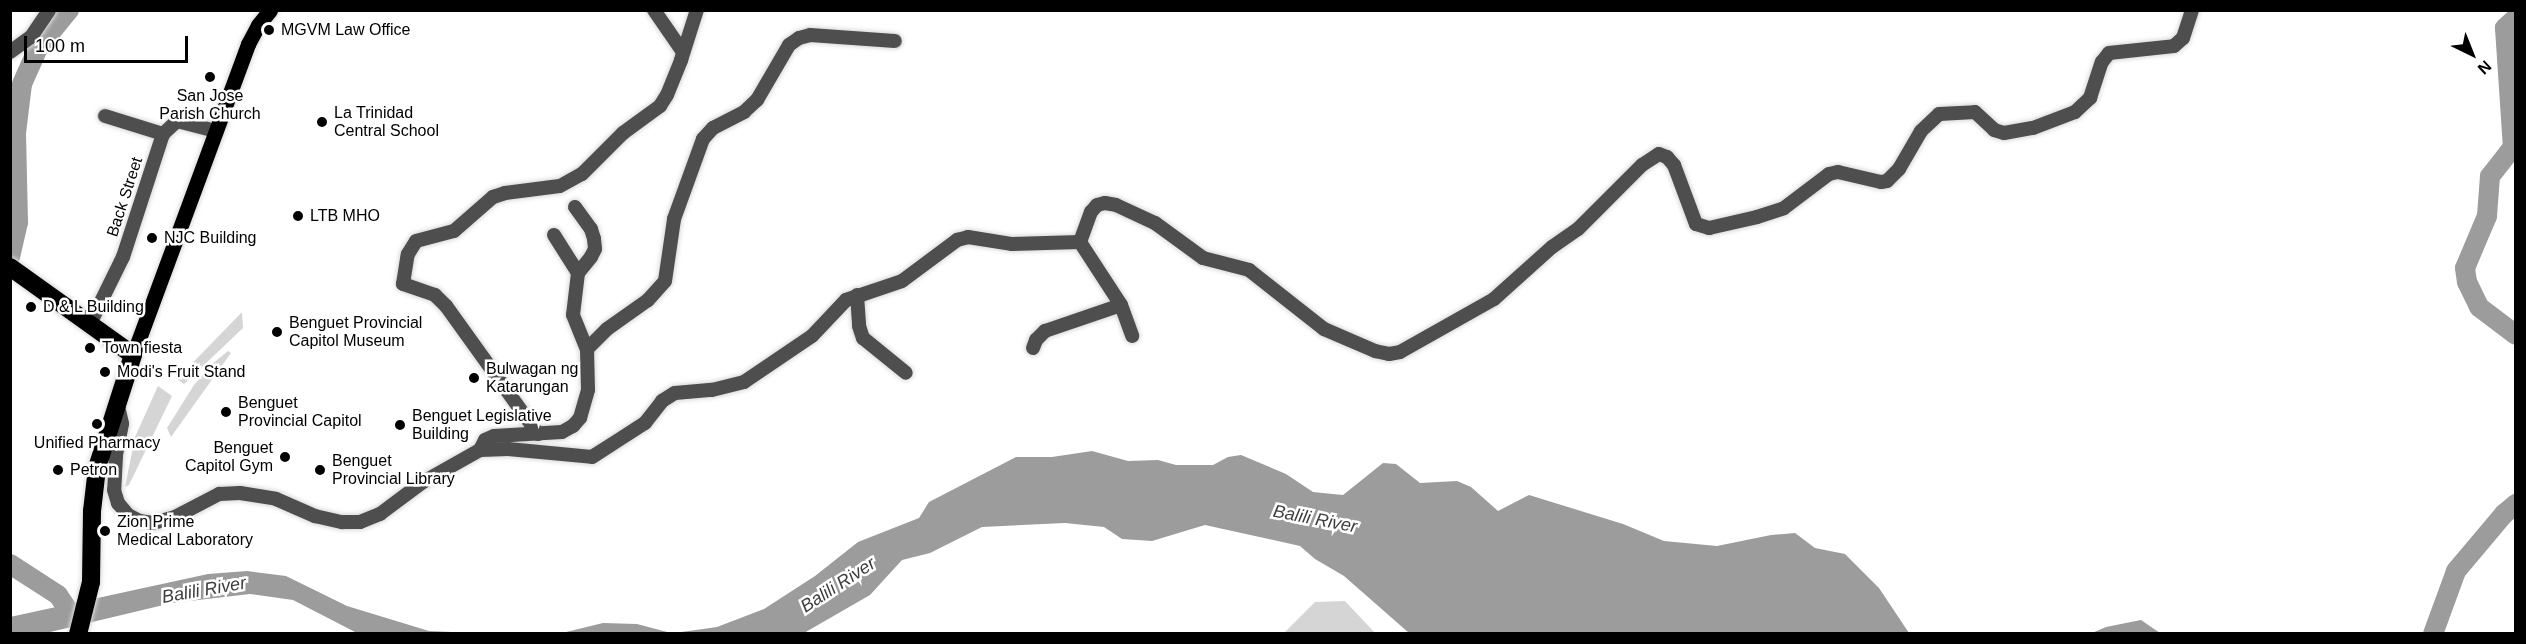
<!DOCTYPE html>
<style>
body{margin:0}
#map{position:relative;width:2526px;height:644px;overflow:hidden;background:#fff;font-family:Arial,sans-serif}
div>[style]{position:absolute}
.green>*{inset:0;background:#d5d5d5}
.water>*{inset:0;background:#9c9c9c}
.river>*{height:20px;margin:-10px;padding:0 10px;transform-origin:10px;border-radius:10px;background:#9c9c9c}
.roads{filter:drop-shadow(0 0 2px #dbdbdb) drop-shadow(0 0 2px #dbdbdb)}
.minor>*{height:14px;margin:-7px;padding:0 7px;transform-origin:7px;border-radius:7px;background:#4e4e4e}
.major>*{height:15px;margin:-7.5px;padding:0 7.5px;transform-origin:7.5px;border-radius:7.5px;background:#000}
.highway>*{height:18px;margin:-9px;padding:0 9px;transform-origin:9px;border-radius:9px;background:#000}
.dots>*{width:16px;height:16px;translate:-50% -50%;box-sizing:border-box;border:3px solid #fff;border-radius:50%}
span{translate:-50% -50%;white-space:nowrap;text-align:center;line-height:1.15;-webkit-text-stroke:5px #fff;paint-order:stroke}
.poi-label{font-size:16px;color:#000}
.left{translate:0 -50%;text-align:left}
.right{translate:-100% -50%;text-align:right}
.street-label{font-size:16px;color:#000}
.water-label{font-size:18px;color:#3d3d3d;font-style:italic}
.frame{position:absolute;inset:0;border:12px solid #000;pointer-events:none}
.north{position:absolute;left:2442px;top:24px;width:60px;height:60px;-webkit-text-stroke:4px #fff;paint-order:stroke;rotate:137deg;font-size:16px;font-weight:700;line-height:24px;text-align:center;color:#000}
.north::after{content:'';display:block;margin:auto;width:21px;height:27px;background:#000;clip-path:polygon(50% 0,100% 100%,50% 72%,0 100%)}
.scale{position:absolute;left:24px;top:36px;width:164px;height:27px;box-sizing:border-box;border:3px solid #000;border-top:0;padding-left:8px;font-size:18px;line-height:21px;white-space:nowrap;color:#000;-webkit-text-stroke:4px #fff;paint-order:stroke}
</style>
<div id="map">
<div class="green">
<div style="clip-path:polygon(242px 312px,243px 328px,184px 384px,177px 379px)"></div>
<div style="clip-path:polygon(228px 351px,231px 353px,171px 437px,167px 428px,194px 385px,212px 364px)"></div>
<div style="clip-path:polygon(158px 386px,172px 396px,129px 485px,125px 487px,135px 437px)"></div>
<div style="clip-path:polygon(1345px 601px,1375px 633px,1284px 633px,1315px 602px)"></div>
</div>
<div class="water">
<div style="clip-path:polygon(1092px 451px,1128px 461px,1158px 460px,1176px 465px,1213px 465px,1228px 457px,1241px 455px,1286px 474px,1313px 492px,1343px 495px,1383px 463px,1396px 464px,1420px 483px,1457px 481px,1471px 487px,1498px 511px,1529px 495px,1623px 524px,1664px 541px,1717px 546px,1771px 535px,1795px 533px,1815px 548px,1845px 554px,1879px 588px,1909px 633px,1409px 633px,1344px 576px,1315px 559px,1300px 546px,1205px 525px,1152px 541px,1122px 539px,1104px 527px,1065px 523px,982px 527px,930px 553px,902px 560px,870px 595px,804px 633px,674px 633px,717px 627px,764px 609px,815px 576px,858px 542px,919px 518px,929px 502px,1016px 457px,1052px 457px)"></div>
<div style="clip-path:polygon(247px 571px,286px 576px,347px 606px,429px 631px,475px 633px,357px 633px,293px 600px,250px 594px,172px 603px,46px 633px,11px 633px,10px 617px,208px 574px)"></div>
<div style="clip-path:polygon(2141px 620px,2160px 633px,2092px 633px,2106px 627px)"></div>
<div style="clip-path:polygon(603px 623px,637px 624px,671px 633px,562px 633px)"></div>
</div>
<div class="river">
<div style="left:2516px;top:18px;width:15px;rotate:138deg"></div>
<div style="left:2505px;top:28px;width:119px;rotate:86.2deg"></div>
<div style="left:2513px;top:147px;width:37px;rotate:128deg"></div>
<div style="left:2490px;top:176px;width:40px;rotate:94.3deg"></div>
<div style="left:2487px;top:216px;width:56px;rotate:112.9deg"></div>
<div style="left:2465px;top:268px;width:14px;rotate:82deg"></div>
<div style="left:2467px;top:282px;width:28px;rotate:64deg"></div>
<div style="left:2479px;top:307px;width:46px;rotate:37.1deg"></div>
<div style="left:10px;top:257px;width:36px;rotate:-77deg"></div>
<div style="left:18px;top:222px;width:89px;rotate:-91.3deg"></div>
<div style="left:16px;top:133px;width:49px;rotate:-83deg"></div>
<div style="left:22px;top:84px;width:39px;rotate:-66deg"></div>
<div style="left:38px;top:48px;width:49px;rotate:-50.8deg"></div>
<div style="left:10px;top:564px;width:57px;rotate:32.9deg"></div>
<div style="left:58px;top:595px;width:22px;rotate:56deg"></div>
<div style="left:2433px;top:634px;width:67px;rotate:-69.9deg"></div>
<div style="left:2456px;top:571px;width:75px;rotate:-49.9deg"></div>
<div style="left:2504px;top:514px;width:16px;rotate:-40deg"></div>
</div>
<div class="roads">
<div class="minor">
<div style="left:654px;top:10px;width:51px;rotate:55.4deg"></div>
<div style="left:10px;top:52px;width:26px;rotate:-36deg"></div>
<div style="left:31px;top:37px;width:32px;rotate:-56deg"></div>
<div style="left:105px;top:116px;width:61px;rotate:17.2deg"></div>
<div style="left:575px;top:207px;width:27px;rotate:54deg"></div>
<div style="left:591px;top:229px;width:10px;rotate:73deg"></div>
<div style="left:594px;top:239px;width:10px;rotate:84deg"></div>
<div style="left:595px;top:249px;width:9px;rotate:117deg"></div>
<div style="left:591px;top:257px;width:21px;rotate:129deg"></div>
<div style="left:554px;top:235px;width:45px;rotate:57.7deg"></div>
<div style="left:578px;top:273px;width:42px;rotate:96.8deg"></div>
<div style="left:573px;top:315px;width:37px;rotate:68deg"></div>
<div style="left:1080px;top:242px;width:75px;rotate:56.9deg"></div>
<div style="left:1121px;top:305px;width:33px;rotate:70deg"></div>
<div style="left:857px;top:295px;width:31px;rotate:86deg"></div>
<div style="left:859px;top:326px;width:13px;rotate:72deg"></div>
<div style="left:863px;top:338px;width:55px;rotate:39.1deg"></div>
<div style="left:90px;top:324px;width:75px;rotate:-63.8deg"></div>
<div style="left:123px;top:257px;width:129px;rotate:-72deg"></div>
<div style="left:163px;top:134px;width:19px;rotate:-43deg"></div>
<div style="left:177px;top:121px;width:40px;rotate:14.4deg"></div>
<div style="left:1033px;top:348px;width:9px;rotate:-69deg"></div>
<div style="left:1036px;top:340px;width:13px;rotate:-45deg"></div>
<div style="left:1045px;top:331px;width:80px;rotate:-18.9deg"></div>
<div style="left:118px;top:406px;width:18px;rotate:77deg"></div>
<div style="left:122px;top:424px;width:33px;rotate:101deg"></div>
<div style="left:116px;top:456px;width:34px;rotate:93deg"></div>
<div style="left:114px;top:490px;width:14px;rotate:73deg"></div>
<div style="left:118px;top:503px;width:16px;rotate:50deg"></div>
<div style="left:128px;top:515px;width:13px;rotate:27deg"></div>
<div style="left:140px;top:521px;width:13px;rotate:9deg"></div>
<div style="left:153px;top:523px;width:23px;rotate:-15deg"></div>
<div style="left:175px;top:517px;width:50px;rotate:-27.6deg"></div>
<div style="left:219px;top:494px;width:21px;rotate:-3deg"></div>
<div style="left:240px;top:493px;width:36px;rotate:9deg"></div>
<div style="left:276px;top:499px;width:43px;rotate:23.6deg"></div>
<div style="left:315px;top:516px;width:28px;rotate:13deg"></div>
<div style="left:342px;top:522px;width:18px"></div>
<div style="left:360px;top:522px;width:22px;rotate:-22deg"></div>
<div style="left:380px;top:514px;width:54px;rotate:-36.7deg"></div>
<div style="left:423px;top:482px;width:65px;rotate:-29.3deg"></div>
<div style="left:480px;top:450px;width:28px;rotate:-2deg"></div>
<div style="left:508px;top:449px;width:84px;rotate:5.4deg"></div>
<div style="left:592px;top:457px;width:63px;rotate:-32.7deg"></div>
<div style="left:645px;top:423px;width:28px;rotate:-52deg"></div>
<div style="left:662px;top:401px;width:15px;rotate:-32deg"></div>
<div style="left:675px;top:393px;width:37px;rotate:-5deg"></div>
<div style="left:712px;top:390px;width:33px;rotate:-14deg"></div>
<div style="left:744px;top:382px;width:82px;rotate:-34.1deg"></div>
<div style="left:812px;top:336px;width:50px;rotate:-46.6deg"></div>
<div style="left:846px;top:300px;width:59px;rotate:-18.7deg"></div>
<div style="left:902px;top:281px;width:69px;rotate:-36.7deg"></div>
<div style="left:957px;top:240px;width:11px;rotate:-15deg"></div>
<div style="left:968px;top:237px;width:45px;rotate:9deg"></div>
<div style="left:1012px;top:244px;width:68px;rotate:-1.7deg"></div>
<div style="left:1080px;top:242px;width:32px;rotate:-70deg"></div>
<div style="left:1091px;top:212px;width:9px;rotate:-49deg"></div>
<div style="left:1097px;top:205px;width:8px;rotate:-14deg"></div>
<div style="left:1105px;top:203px;width:11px;rotate:10deg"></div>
<div style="left:1116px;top:205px;width:43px;rotate:24.8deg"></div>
<div style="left:1155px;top:223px;width:59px;rotate:36.1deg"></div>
<div style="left:1203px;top:258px;width:48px;rotate:14.6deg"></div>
<div style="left:1249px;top:270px;width:95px;rotate:38.2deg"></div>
<div style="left:1324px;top:329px;width:56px;rotate:23.3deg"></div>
<div style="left:1375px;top:351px;width:14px;rotate:12deg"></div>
<div style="left:1389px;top:354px;width:11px;rotate:-10deg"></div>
<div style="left:1400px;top:352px;width:108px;rotate:-29.4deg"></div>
<div style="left:1494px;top:299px;width:78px;rotate:-41.9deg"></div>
<div style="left:1552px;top:247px;width:32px;rotate:-35deg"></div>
<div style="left:1578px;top:229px;width:91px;rotate:-45deg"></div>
<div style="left:1642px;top:165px;width:20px;rotate:-33deg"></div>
<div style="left:1659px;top:154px;width:9px;rotate:21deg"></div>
<div style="left:1667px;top:157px;width:11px;rotate:49deg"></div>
<div style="left:1674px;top:165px;width:63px;rotate:69.6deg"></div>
<div style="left:1696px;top:224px;width:14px;rotate:17deg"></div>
<div style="left:1709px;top:228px;width:49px;rotate:-12.9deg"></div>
<div style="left:1757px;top:217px;width:28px;rotate:-18deg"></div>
<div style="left:1784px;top:208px;width:56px;rotate:-37.1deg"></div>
<div style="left:1829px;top:174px;width:9px;rotate:-13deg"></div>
<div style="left:1838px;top:172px;width:44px;rotate:13.1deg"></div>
<div style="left:1881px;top:182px;width:6px;rotate:-9deg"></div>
<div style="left:1887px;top:181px;width:17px;rotate:-45deg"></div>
<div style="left:1899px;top:169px;width:44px;rotate:-59.9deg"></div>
<div style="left:1921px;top:131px;width:25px;rotate:-43deg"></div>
<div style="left:1939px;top:114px;width:36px;rotate:-3deg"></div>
<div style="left:1975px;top:112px;width:26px;rotate:43deg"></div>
<div style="left:1994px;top:130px;width:10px;rotate:17deg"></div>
<div style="left:2004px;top:133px;width:29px;rotate:-10deg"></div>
<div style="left:2033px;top:128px;width:45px;rotate:-20.9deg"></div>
<div style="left:2075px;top:112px;width:21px;rotate:-43deg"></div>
<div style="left:2090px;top:98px;width:38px;rotate:-72deg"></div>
<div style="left:2102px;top:62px;width:11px;rotate:-52deg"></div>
<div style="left:2109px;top:53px;width:65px;rotate:-6.1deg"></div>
<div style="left:2174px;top:46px;width:12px;rotate:-42deg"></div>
<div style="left:2183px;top:38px;width:29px;rotate:-72deg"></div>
<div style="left:538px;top:434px;width:158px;rotate:-125.7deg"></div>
<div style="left:446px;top:306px;width:16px;rotate:-135deg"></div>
<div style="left:435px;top:295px;width:34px;rotate:-161deg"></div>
<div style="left:403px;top:284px;width:30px;rotate:-81deg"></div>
<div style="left:408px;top:254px;width:15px;rotate:-58deg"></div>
<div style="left:416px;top:241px;width:39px;rotate:-15deg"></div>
<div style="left:454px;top:231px;width:52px;rotate:-41.1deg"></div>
<div style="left:493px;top:197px;width:13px;rotate:-18deg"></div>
<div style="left:505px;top:193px;width:55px;rotate:-7.3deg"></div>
<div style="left:560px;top:186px;width:25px;rotate:-29deg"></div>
<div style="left:582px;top:174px;width:58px;rotate:-45deg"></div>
<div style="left:623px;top:133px;width:46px;rotate:-36.1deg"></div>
<div style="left:660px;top:106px;width:13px;rotate:-58deg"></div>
<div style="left:667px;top:95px;width:38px;rotate:-68deg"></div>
<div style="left:681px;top:60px;width:52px;rotate:-72.3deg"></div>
<div style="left:480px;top:450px;width:11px;rotate:-63deg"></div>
<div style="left:485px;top:440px;width:10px;rotate:-24deg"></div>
<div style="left:494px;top:436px;width:68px;rotate:-3.4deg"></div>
<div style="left:562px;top:432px;width:13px;rotate:-29deg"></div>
<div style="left:573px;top:426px;width:11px;rotate:-49deg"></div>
<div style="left:580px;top:418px;width:29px;rotate:-74deg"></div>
<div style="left:588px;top:390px;width:41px;rotate:-91.4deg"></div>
<div style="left:587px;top:349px;width:28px;rotate:-45deg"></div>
<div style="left:607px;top:329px;width:50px;rotate:-35.3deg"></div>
<div style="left:648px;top:300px;width:25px;rotate:-48deg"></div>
<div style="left:665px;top:281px;width:63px;rotate:-81.7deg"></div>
<div style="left:674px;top:219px;width:85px;rotate:-70.1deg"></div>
<div style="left:703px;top:139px;width:15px;rotate:-48deg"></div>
<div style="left:713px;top:128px;width:35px;rotate:-27deg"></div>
<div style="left:744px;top:112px;width:18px;rotate:-43deg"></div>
<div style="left:757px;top:100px;width:64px;rotate:-59.8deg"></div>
<div style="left:789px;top:45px;width:12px;rotate:-35deg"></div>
<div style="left:799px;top:38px;width:11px;rotate:-15deg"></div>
<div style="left:810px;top:35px;width:85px;rotate:4deg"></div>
</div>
<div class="major">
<div style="left:133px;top:355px;width:332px;rotate:-69.7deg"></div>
<div style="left:248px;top:44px;width:21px;rotate:-62deg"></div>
<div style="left:258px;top:25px;width:19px;rotate:-51deg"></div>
</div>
<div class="highway">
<div style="left:10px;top:267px;width:151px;rotate:35.6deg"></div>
<div style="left:133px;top:355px;width:119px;rotate:107.7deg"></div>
<div style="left:97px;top:468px;width:43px;rotate:96.6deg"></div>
<div style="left:92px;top:511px;width:71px;rotate:90.8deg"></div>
<div style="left:91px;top:582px;width:54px;rotate:104deg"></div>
</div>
</div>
<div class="dots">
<div style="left:269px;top:30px;background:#000"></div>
<div style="left:210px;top:77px;background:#000"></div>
<div style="left:322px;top:122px;background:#000"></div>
<div style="left:298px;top:216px;background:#000"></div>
<div style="left:152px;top:238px;background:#000"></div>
<div style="left:31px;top:307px;background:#000"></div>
<div style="left:277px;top:332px;background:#000"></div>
<div style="left:90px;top:348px;background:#000"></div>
<div style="left:105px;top:372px;background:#000"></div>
<div style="left:474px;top:378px;background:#000"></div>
<div style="left:226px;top:412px;background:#000"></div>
<div style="left:97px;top:424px;background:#000"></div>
<div style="left:400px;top:425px;background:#000"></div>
<div style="left:285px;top:457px;background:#000"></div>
<div style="left:58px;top:470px;background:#000"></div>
<div style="left:320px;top:470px;background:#000"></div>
<div style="left:105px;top:531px;background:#000"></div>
</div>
<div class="poi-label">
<span class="left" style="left:281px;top:30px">MGVM Law Office</span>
<span style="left:210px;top:105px">San Jose<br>Parish Church</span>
<span class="left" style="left:334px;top:122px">La Trinidad<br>Central School</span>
<span class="left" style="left:310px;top:216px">LTB MHO</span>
<span class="left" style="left:164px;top:238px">NJC Building</span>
<span class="left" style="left:43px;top:307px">D &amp; L Building</span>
<span class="left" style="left:289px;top:332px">Benguet Provincial<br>Capitol Museum</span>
<span class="left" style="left:102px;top:348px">Town fiesta</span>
<span class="left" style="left:486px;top:378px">Bulwagan ng<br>Katarungan</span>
<span class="left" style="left:117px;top:372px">Modi's Fruit Stand</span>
<span class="left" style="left:238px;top:412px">Benguet<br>Provincial Capitol</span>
<span class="left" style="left:412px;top:425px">Benguet Legislative<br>Building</span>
<span style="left:97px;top:443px">Unified Pharmacy</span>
<span class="right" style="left:273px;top:457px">Benguet<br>Capitol Gym</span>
<span class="left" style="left:332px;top:470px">Benguet<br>Provincial Library</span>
<span class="left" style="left:70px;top:470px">Petron</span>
<span class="left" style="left:117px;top:531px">Zion Prime<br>Medical Laboratory</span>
</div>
<div class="street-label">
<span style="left:125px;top:197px;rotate:-72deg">Back Street</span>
</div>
<div class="water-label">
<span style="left:1315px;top:519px;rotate:11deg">Balili River</span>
<span style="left:838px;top:585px;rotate:-33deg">Balili River</span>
<span style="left:204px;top:590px;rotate:-10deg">Balili River</span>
</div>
<div class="frame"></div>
<div class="north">N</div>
<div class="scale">100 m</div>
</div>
